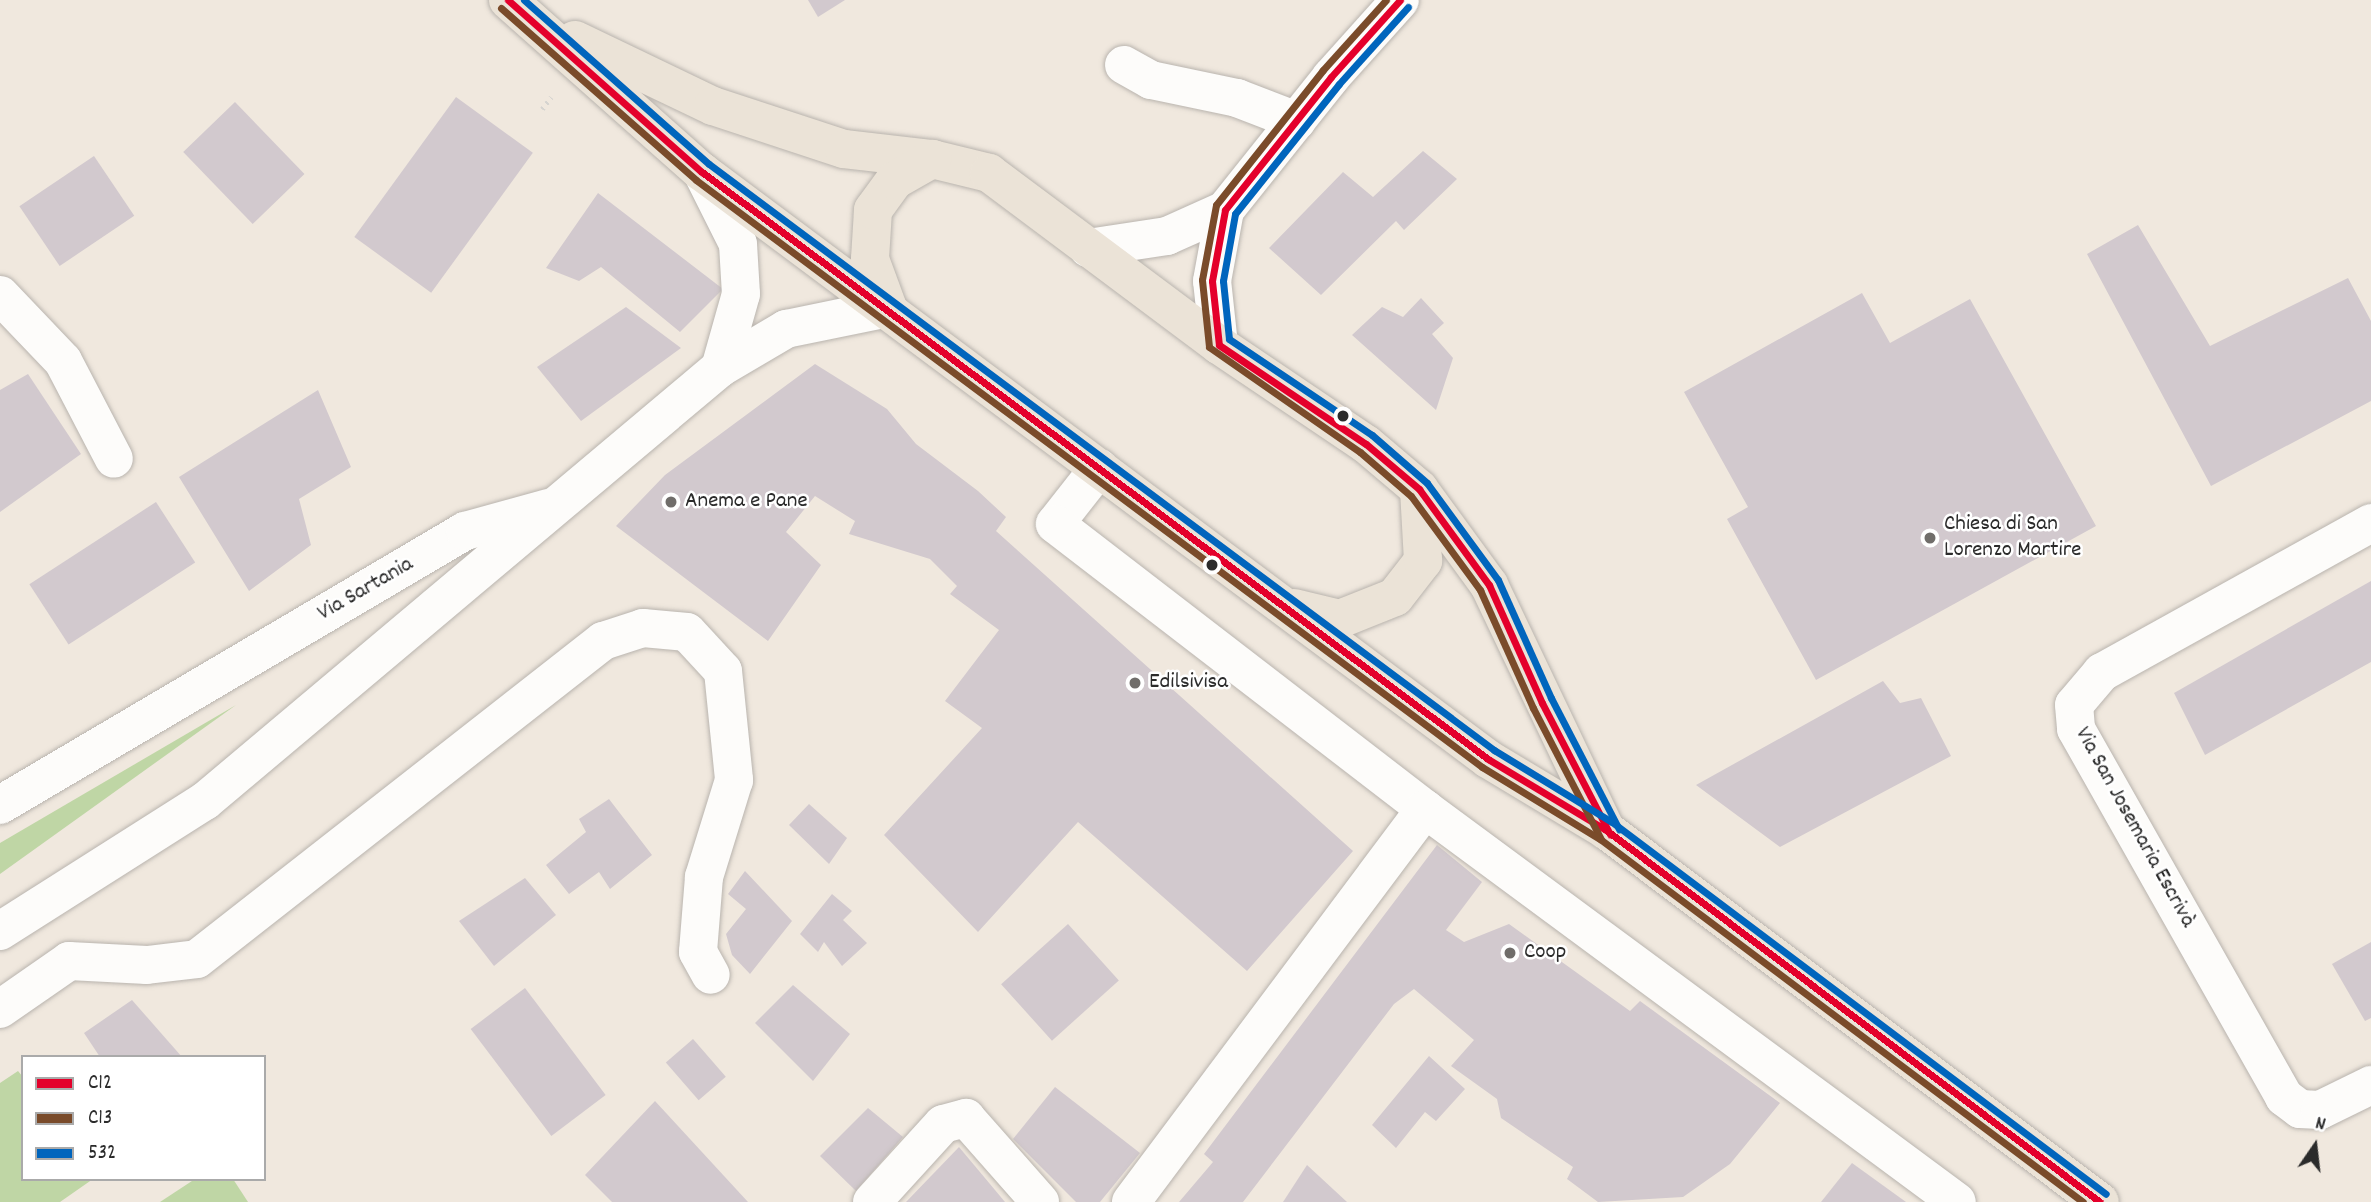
<!DOCTYPE html>
<meta charset="utf-8">
<style>
body{margin:0}
#map{position:relative;width:2371px;height:1202px;overflow:hidden;background:#f0e8de;font-family:Dekko,sans-serif}
div>[style]{position:absolute}
.green>*{inset:0;background:#bfd6a5}
.building>*{inset:0;background:#d2c9ce;transform-origin:0 0}
.path>*{height:4.5px;margin-top:-2.25px;transform-origin:0;background:repeating-linear-gradient(90deg,#d6d4d0 0 2px,transparent 0 7px)}
.roads{filter:drop-shadow(0 0 2px #b9b4ae) drop-shadow(0 0 2px #b9b4ae)}
.minor>*{height:38px;margin:-19px;padding:0 19px;transform-origin:19px;border-radius:19px;background:#fdfcfa}
.major>*{height:38px;margin:-19px;padding:0 19px;transform-origin:19px;border-radius:19px;background:#ebe3d7}
.bus-1>*{height:7px;margin:-3.5px;padding:0 3.5px;transform-origin:3.5px;border-radius:3.5px;background:#e4002b}
.bus-2>*{height:7px;margin:-3.5px;padding:0 3.5px;transform-origin:3.5px;border-radius:3.5px;background:#7a4b2a}
.bus-3>*{height:7px;margin:-3.5px;padding:0 3.5px;transform-origin:3.5px;border-radius:3.5px;background:#0065bd}
.dots>*{width:19px;height:19px;translate:-50% -50%;box-sizing:border-box;border:4px solid #fff;border-radius:50%}
span{translate:-50% -50%;white-space:nowrap;text-align:center;line-height:1.15;-webkit-text-stroke:5px #fff;paint-order:stroke}
.poi-label{font-size:23px;color:#2b2b2b}
.left{translate:0 -50%;text-align:left}
.street-label{font-size:23px;color:#2b2b2b}
.legend{position:absolute;left:21px;top:1055px;width:245px;height:126px;box-sizing:border-box;background:#fff;border:2px solid #aaa;margin:0;padding:9px 12px;list-style:none;font-size:21px;color:#2b2b2b}
.legend li{display:flex;align-items:center;gap:14px;height:35px}
.legend b{width:35px;border:2px solid #aaa}
.north{position:absolute;left:2280px;top:1111px;width:70px;height:70px;-webkit-text-stroke:5px #fff;paint-order:stroke;rotate:14deg;font-size:19px;font-weight:700;line-height:28px;text-align:center;color:#2b2b2b}
.north::after{content:'';display:block;margin:auto;width:24px;height:32px;background:#2b2b2b;clip-path:polygon(50% 0,100% 100%,50% 72%,0 100%)}
</style>
<div id="map">
<div class="green">
<div style="clip-path:polygon(236px 705px,0 874px,0 843px)"></div>
<div style="clip-path:polygon(18px 1071px,23px 1077px,23px 1179px,93px 1179px,60px 1202px,0 1202px,0 1083px)"></div>
<div style="clip-path:polygon(195px 1179px,233px 1179px,248px 1202px,160px 1202px)"></div>
</div>
<div class="building">
<div style="clip-path:polygon(808px 0,845px 0,818px 17px)"></div>
<div style="left:456px;top:97px;width:95px;height:173px;rotate:36deg"></div>
<div style="left:235px;top:102px;width:100px;height:72px;rotate:46deg"></div>
<div style="clip-path:polygon(1423px 151px,1457px 179px,1404px 230px,1396px 221px,1321px 295px,1269px 248px,1343px 172px,1373px 197px)"></div>
<div style="left:94px;top:156px;width:72px;height:90px;rotate:56deg"></div>
<div style="clip-path:polygon(598px 193px,723px 289px,680px 332px,601px 267px,579px 281px,546px 268px)"></div>
<div style="clip-path:polygon(2138px 225px,2210px 346px,2348px 278px,2371px 321px,2371px 401px,2211px 486px,2087px 254px)"></div>
<div style="clip-path:polygon(1862px 293px,1890px 343px,1970px 299px,2096px 526px,1816px 680px,1727px 519px,1748px 507px,1684px 392px)"></div>
<div style="clip-path:polygon(1421px 298px,1444px 323px,1432px 334px,1453px 358px,1436px 410px,1352px 335px,1382px 307px,1403px 317px)"></div>
<div style="clip-path:polygon(626px 307px,681px 348px,581px 421px,537px 367px)"></div>
<div style="clip-path:polygon(815px 364px,887px 409px,916px 444px,978px 491px,1006px 517px,996px 531px,1353px 851px,1247px 971px,1078px 822px,978px 932px,884px 835px,982px 728px,945px 701px,999px 630px,950px 594px,957px 586px,930px 559px,849px 534px,855px 521px,815px 496px,786px 532px,821px 565px,768px 641px,616px 526px,665px 475px)"></div>
<div style="clip-path:polygon(28px 374px,81px 454px,0 512px,0 390px)"></div>
<div style="clip-path:polygon(318px 390px,351px 467px,299px 499px,311px 545px,249px 591px,179px 477px)"></div>
<div style="left:156px;top:502px;width:72px;height:151px;rotate:57deg"></div>
<div style="clip-path:polygon(2371px 581px,2371px 662px,2205px 755px,2174px 693px)"></div>
<div style="clip-path:polygon(1883px 681px,1900px 703px,1921px 698px,1951px 756px,1780px 847px,1696px 785px)"></div>
<div style="clip-path:polygon(609px 799px,652px 855px,610px 889px,599px 872px,569px 894px,546px 865px,586px 832px,579px 819px)"></div>
<div style="clip-path:polygon(809px 804px,847px 838px,829px 864px,789px 825px)"></div>
<div style="clip-path:polygon(1437px 845px,1482px 882px,1446px 930px,1464px 942px,1509px 924px,1630px 1011px,1640px 1001px,1780px 1103px,1730px 1164px,1683px 1197px,1598px 1202px,1567px 1179px,1573px 1167px,1501px 1118px,1497px 1099px,1451px 1066px,1474px 1040px,1414px 989px,1394px 1004px,1243px 1202px,1179px 1202px,1213px 1162px,1204px 1154px)"></div>
<div style="clip-path:polygon(745px 871px,792px 921px,750px 974px,732px 955px,726px 934px,746px 909px,728px 894px)"></div>
<div style="clip-path:polygon(525px 878px,556px 915px,494px 966px,459px 921px)"></div>
<div style="clip-path:polygon(832px 894px,852px 911px,843px 920px,867px 943px,842px 966px,824px 942px,818px 952px,800px 934px)"></div>
<div style="left:1068px;top:924px;width:76px;height:90px;rotate:48deg"></div>
<div style="clip-path:polygon(2371px 942px,2371px 1018px,2365px 1021px,2332px 964px)"></div>
<div style="clip-path:polygon(793px 985px,850px 1034px,813px 1081px,755px 1023px)"></div>
<div style="left:525px;top:988px;width:134px;height:68px;rotate:53deg"></div>
<div style="clip-path:polygon(132px 1000px,182px 1057px,100px 1057px,84px 1033px)"></div>
<div style="left:693px;top:1039px;width:50px;height:36px;rotate:49deg"></div>
<div style="clip-path:polygon(1429px 1056px,1465px 1089px,1436px 1121px,1425px 1112px,1396px 1148px,1372px 1125px)"></div>
<div style="clip-path:polygon(1055px 1087px,1140px 1153px,1100px 1202px,1076px 1202px,1013px 1139px)"></div>
<div style="clip-path:polygon(655px 1101px,748px 1202px,612px 1202px,585px 1175px)"></div>
<div style="clip-path:polygon(868px 1108px,903px 1137px,856px 1191px,820px 1156px)"></div>
<div style="clip-path:polygon(959px 1147px,1005px 1202px,906px 1202px)"></div>
<div style="clip-path:polygon(1852px 1163px,1906px 1202px,1821px 1202px)"></div>
<div style="clip-path:polygon(1307px 1165px,1347px 1202px,1283px 1202px)"></div>
</div>
<div class="path">
<div style="left:542px;top:109px;width:15px;rotate:-53deg"></div>
</div>
<div class="roads">
<div class="minor">
<div style="left:1124px;top:65px;width:31px;rotate:29deg"></div>
<div style="left:1151px;top:80px;width:88px;rotate:11.8deg"></div>
<div style="left:1237px;top:98px;width:64px;rotate:21deg"></div>
<div style="left:702px;top:172px;width:80px;rotate:63.4deg"></div>
<div style="left:738px;top:244px;width:50px;rotate:86.6deg"></div>
<div style="left:741px;top:294px;width:77px;rotate:105.8deg"></div>
<div style="left:1088px;top:248px;width:80px;rotate:-8.6deg"></div>
<div style="left:1167px;top:236px;width:64px;rotate:-24.1deg"></div>
<div style="left:1225px;top:210px;width:170px;rotate:-51.4deg"></div>
<div style="left:1331px;top:77px;width:103px;rotate:-48.1deg"></div>
<div style="left:0;top:295px;width:91px;rotate:46.3deg"></div>
<div style="left:63px;top:361px;width:110px;rotate:62.5deg"></div>
<div style="left:1219px;top:345px;width:64px;rotate:-96.2deg"></div>
<div style="left:1212px;top:281px;width:72px;rotate:-79.6deg"></div>
<div style="left:1099px;top:468px;width:71px;rotate:128.2deg"></div>
<div style="left:1055px;top:524px;width:467px;rotate:37.6deg"></div>
<div style="left:1425px;top:809px;width:661px;rotate:36.45deg"></div>
<div style="left:2371px;top:523px;width:308px;rotate:151deg"></div>
<div style="left:2102px;top:672px;width:43px;rotate:130.3deg"></div>
<div style="left:2074px;top:705px;width:24px;rotate:85deg"></div>
<div style="left:2076px;top:729px;width:423px;rotate:60.5deg"></div>
<div style="left:2284px;top:1097px;width:20px;rotate:37deg"></div>
<div style="left:2300px;top:1109px;width:20px;rotate:3deg"></div>
<div style="left:2320px;top:1110px;width:57px;rotate:-26.1deg"></div>
<div style="left:0;top:805px;width:540px;rotate:-30.51deg"></div>
<div style="left:465px;top:531px;width:86px;rotate:-15.5deg"></div>
<div style="left:0;top:931px;width:243px;rotate:-32.4deg"></div>
<div style="left:205px;top:801px;width:673px;rotate:-40.06deg"></div>
<div style="left:720px;top:368px;width:77px;rotate:-30.6deg"></div>
<div style="left:786px;top:329px;width:104px;rotate:-11.6deg"></div>
<div style="left:0;top:1009px;width:84px;rotate:-34.8deg"></div>
<div style="left:69px;top:961px;width:78px;rotate:2.9deg"></div>
<div style="left:147px;top:965px;width:50px;rotate:-6.8deg"></div>
<div style="left:197px;top:959px;width:516px;rotate:-38.07deg"></div>
<div style="left:603px;top:641px;width:42px;rotate:-18deg"></div>
<div style="left:643px;top:628px;width:44px;rotate:5.2deg"></div>
<div style="left:687px;top:632px;width:53px;rotate:47.3deg"></div>
<div style="left:723px;top:671px;width:110px;rotate:84.2deg"></div>
<div style="left:734px;top:780px;width:102px;rotate:107.2deg"></div>
<div style="left:704px;top:877px;width:75px;rotate:94.6deg"></div>
<div style="left:698px;top:952px;width:26px;rotate:61deg"></div>
<div style="left:872px;top:1202px;width:105px;rotate:-47.7deg"></div>
<div style="left:943px;top:1124px;width:24px;rotate:-15deg"></div>
<div style="left:966px;top:1118px;width:112px;rotate:48.6deg"></div>
<div style="left:1131px;top:1202px;width:491px;rotate:-53.2deg"></div>
</div>
<div class="major">
<div style="left:508px;top:0;width:259px;rotate:41.6deg"></div>
<div style="left:702px;top:172px;width:981px;rotate:36.75deg"></div>
<div style="left:1488px;top:759px;width:138px;rotate:31deg"></div>
<div style="left:1606px;top:830px;width:618px;rotate:36.98deg"></div>
<div style="left:575px;top:40px;width:153px;rotate:25.6deg"></div>
<div style="left:713px;top:106px;width:138px;rotate:18.2deg"></div>
<div style="left:844px;top:149px;width:89px;rotate:6.5deg"></div>
<div style="left:932px;top:159px;width:59px;rotate:13.8deg"></div>
<div style="left:989px;top:173px;width:287px;rotate:36.8deg"></div>
<div style="left:1219px;top:345px;width:177px;rotate:34deg"></div>
<div style="left:1366px;top:444px;width:70px;rotate:40.3deg"></div>
<div style="left:1419px;top:489px;width:119px;rotate:53.9deg"></div>
<div style="left:1489px;top:585px;width:272px;rotate:64.5deg"></div>
<div style="left:888px;top:308px;width:52px;rotate:-110.2deg"></div>
<div style="left:870px;top:259px;width:49px;rotate:-86.5deg"></div>
<div style="left:873px;top:210px;width:37px;rotate:-54deg"></div>
<div style="left:895px;top:180px;width:43px;rotate:-29.6deg"></div>
<div style="left:1294px;top:608px;width:47px;rotate:13.4deg"></div>
<div style="left:1340px;top:619px;width:59px;rotate:-21.8deg"></div>
<div style="left:1395px;top:597px;width:46px;rotate:-52.1deg"></div>
<div style="left:1423px;top:561px;width:71px;rotate:-93.2deg"></div>
</div>
</div>
<div class="bus-1">
<div style="left:508px;top:0;width:259px;rotate:41.6deg"></div>
<div style="left:702px;top:172px;width:981px;rotate:36.75deg"></div>
<div style="left:1488px;top:759px;width:138px;rotate:31deg"></div>
<div style="left:1606px;top:830px;width:618px;rotate:36.98deg"></div>
<div style="left:1400px;top:0;width:103px;rotate:131.9deg"></div>
<div style="left:1331px;top:77px;width:170px;rotate:128.6deg"></div>
<div style="left:1225px;top:210px;width:72px;rotate:100.4deg"></div>
<div style="left:1212px;top:281px;width:64px;rotate:83.8deg"></div>
<div style="left:1219px;top:345px;width:177px;rotate:34deg"></div>
<div style="left:1366px;top:444px;width:70px;rotate:40.3deg"></div>
<div style="left:1419px;top:489px;width:119px;rotate:53.9deg"></div>
<div style="left:1489px;top:585px;width:129px;rotate:65.8deg"></div>
<div style="left:1542px;top:703px;width:148px;rotate:62.6deg"></div>
</div>
<div class="bus-2">
<div style="left:1386px;top:0;width:94px;rotate:132deg"></div>
<div style="left:1323px;top:70px;width:172px;rotate:128.4deg"></div>
<div style="left:1216px;top:205px;width:76px;rotate:100.6deg"></div>
<div style="left:1202px;top:280px;width:67px;rotate:84deg"></div>
<div style="left:1209px;top:347px;width:184px;rotate:34.8deg"></div>
<div style="left:1360px;top:452px;width:67px;rotate:40.8deg"></div>
<div style="left:1411px;top:496px;width:117px;rotate:53.7deg"></div>
<div style="left:1480px;top:590px;width:129px;rotate:65.8deg"></div>
<div style="left:1533px;top:708px;width:148px;rotate:62.6deg"></div>
<div style="left:501px;top:8px;width:260px;rotate:41.4deg"></div>
<div style="left:696px;top:180px;width:981px;rotate:36.75deg"></div>
<div style="left:1482px;top:767px;width:138px;rotate:31.4deg"></div>
<div style="left:1600px;top:839px;width:604px;rotate:36.93deg"></div>
</div>
<div class="bus-3">
<div style="left:524px;top:0;width:247px;rotate:41.6deg"></div>
<div style="left:709px;top:164px;width:980px;rotate:36.74deg"></div>
<div style="left:1494px;top:750px;width:138px;rotate:31.4deg"></div>
<div style="left:1612px;top:822px;width:618px;rotate:36.98deg"></div>
<div style="left:1408px;top:7px;width:103px;rotate:131.9deg"></div>
<div style="left:1339px;top:84px;width:166px;rotate:128.7deg"></div>
<div style="left:1235px;top:214px;width:68px;rotate:100.2deg"></div>
<div style="left:1223px;top:281px;width:58px;rotate:84.1deg"></div>
<div style="left:1229px;top:339px;width:172px;rotate:33.9deg"></div>
<div style="left:1372px;top:435px;width:73px;rotate:41.1deg"></div>
<div style="left:1427px;top:483px;width:120px;rotate:53.8deg"></div>
<div style="left:1498px;top:580px;width:129px;rotate:65.8deg"></div>
<div style="left:1551px;top:698px;width:148px;rotate:62.6deg"></div>
</div>
<div class="dots">
<div style="left:1343px;top:416px;background:#2b2b2b"></div>
<div style="left:671px;top:502px;background:#706d6a"></div>
<div style="left:1930px;top:538px;background:#706d6a"></div>
<div style="left:1212px;top:565px;background:#2b2b2b"></div>
<div style="left:1135px;top:683px;background:#706d6a"></div>
<div style="left:1510px;top:953px;background:#706d6a"></div>
</div>
<div class="poi-label">
<span class="left" style="left:685px;top:502px">Anema e Pane</span>
<span class="left" style="left:1944px;top:538px">Chiesa di San<br>Lorenzo Martire</span>
<span class="left" style="left:1149px;top:683px">Edilsivisa</span>
<span class="left" style="left:1524px;top:953px">Coop</span>
</div>
<div class="street-label">
<span style="left:366px;top:590px;rotate:-30deg">Via Sartania</span>
<span style="left:2134px;top:828px;rotate:61deg">Via San Josemaria Escrivà</span>
</div>
<ul class="legend">
<li><b style="height:9px;background:#e4002b"></b>C12</li>
<li><b style="height:9px;background:#7a4b2a"></b>C13</li>
<li><b style="height:9px;background:#0065bd"></b>532</li>
</ul>
<div class="north">N</div>
</div>
